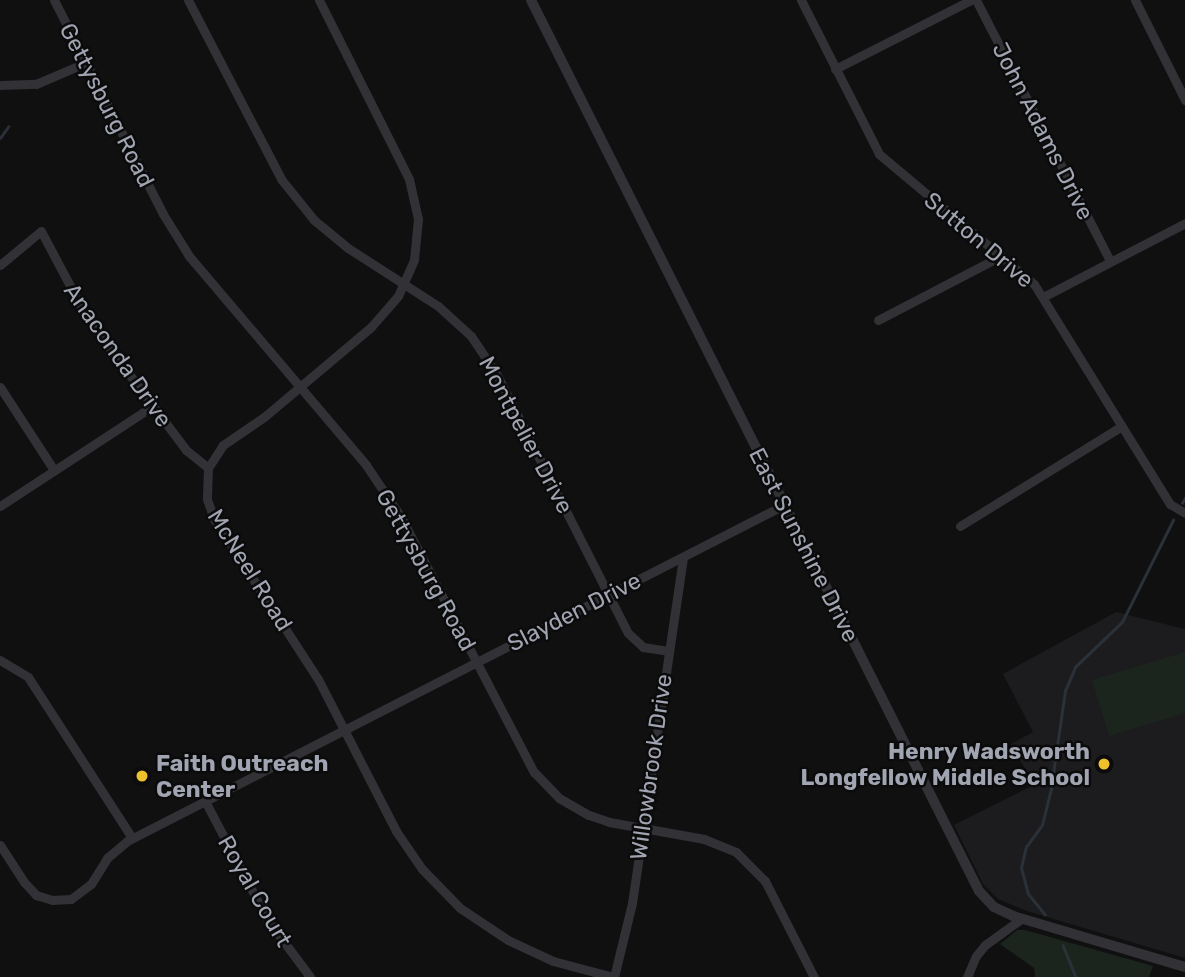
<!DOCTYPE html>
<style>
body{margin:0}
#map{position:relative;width:1185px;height:977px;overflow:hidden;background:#101011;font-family:Rubik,sans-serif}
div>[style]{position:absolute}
.built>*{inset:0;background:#1c1c1e}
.green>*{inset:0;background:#1c241e}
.stream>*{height:2.5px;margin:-1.25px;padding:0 1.25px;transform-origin:1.25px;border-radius:1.25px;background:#2a3139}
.minor>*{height:9px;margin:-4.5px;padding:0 4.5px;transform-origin:4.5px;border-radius:4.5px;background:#313136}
.tertiary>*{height:10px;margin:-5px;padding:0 5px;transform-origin:5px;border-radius:5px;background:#313136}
.dots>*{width:19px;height:19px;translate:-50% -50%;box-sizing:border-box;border:4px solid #0b0b0c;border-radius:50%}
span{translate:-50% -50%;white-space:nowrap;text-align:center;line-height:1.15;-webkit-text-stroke:5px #0b0b0c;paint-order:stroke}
.street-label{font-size:23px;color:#a1a5b2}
.poi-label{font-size:23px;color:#a1a5b2;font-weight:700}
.right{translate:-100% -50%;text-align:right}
.left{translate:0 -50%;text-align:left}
</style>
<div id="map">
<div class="built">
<div style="clip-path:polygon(1116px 612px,1185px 629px,1185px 958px,1027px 911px,998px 899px,983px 884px,954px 825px,1034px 785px,1011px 744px,1033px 732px,1003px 674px)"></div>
</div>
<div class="green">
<div style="clip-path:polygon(1185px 652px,1185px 713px,1109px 736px,1092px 680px)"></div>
<div style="clip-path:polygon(1017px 930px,1025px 930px,1153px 966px,1149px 977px,1035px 977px,1034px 968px,1000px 944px)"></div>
</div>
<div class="stream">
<div style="left:0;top:138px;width:14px;rotate:-54deg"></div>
<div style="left:1182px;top:503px;width:6px;rotate:-59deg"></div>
<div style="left:1045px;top:915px;width:27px;rotate:-129deg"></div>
<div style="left:1028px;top:894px;width:27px;rotate:-105deg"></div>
<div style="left:1021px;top:868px;width:22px;rotate:-77deg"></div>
<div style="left:1026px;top:847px;width:27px;rotate:-54deg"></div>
<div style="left:1042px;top:825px;width:38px;rotate:-76deg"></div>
<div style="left:1051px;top:788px;width:98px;rotate:-81.8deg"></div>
<div style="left:1065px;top:691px;width:26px;rotate:-67deg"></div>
<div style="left:1075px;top:667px;width:65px;rotate:-43.8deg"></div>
<div style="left:1122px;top:622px;width:114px;rotate:-63.4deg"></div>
<div style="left:1063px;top:945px;width:35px;rotate:68deg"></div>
</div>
<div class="minor">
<div style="left:54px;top:0;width:240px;rotate:63deg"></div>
<div style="left:163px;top:214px;width:49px;rotate:58.2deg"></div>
<div style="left:189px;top:256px;width:274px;rotate:49.7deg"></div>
<div style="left:366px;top:465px;width:63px;rotate:56.1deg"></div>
<div style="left:401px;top:517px;width:288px;rotate:62.5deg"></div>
<div style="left:534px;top:772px;width:36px;rotate:46deg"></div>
<div style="left:559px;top:798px;width:34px;rotate:30deg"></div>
<div style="left:589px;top:815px;width:21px;rotate:19deg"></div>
<div style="left:609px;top:822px;width:97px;rotate:10.1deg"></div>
<div style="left:704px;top:839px;width:35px;rotate:22deg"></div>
<div style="left:736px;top:852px;width:41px;rotate:45deg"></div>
<div style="left:765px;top:881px;width:108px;rotate:63deg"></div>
<div style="left:188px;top:0;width:202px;rotate:62.5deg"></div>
<div style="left:281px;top:179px;width:53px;rotate:51.2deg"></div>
<div style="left:314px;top:220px;width:44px;rotate:39.5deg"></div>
<div style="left:348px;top:248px;width:107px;rotate:32.8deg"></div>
<div style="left:438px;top:306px;width:45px;rotate:42.3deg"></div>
<div style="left:471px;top:336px;width:47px;rotate:56.3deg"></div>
<div style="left:497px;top:375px;width:289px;rotate:63.1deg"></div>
<div style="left:628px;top:633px;width:21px;rotate:43deg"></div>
<div style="left:643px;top:647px;width:25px;rotate:9deg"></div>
<div style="left:319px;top:0;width:200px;rotate:63.3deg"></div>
<div style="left:409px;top:179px;width:41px;rotate:77.3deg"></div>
<div style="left:418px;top:219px;width:41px;rotate:95.6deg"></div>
<div style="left:414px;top:260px;width:39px;rotate:114deg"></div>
<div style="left:398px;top:296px;width:41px;rotate:131.1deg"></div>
<div style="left:371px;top:327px;width:140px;rotate:139.9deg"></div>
<div style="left:264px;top:417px;width:50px;rotate:145.7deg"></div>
<div style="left:223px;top:445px;width:27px;rotate:123deg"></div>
<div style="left:208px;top:468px;width:31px;rotate:92deg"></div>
<div style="left:207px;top:499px;width:21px;rotate:71deg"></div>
<div style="left:214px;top:519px;width:191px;rotate:57deg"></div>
<div style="left:318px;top:679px;width:171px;rotate:62.8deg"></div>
<div style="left:396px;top:831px;width:46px;rotate:55.6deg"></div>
<div style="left:422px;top:869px;width:54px;rotate:45.7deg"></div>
<div style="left:460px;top:908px;width:58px;rotate:33.7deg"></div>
<div style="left:508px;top:940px;width:50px;rotate:25deg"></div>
<div style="left:553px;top:961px;width:62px;rotate:14.9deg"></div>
<div style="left:801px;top:0;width:173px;rotate:63.1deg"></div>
<div style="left:879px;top:154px;width:202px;rotate:40deg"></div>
<div style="left:1034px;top:284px;width:259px;rotate:58.3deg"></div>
<div style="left:1170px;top:504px;width:17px;rotate:31deg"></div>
<div style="left:976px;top:0;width:293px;rotate:62.8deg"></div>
<div style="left:1135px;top:0;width:112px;rotate:63.4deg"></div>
<div style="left:835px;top:69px;width:153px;rotate:-26.9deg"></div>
<div style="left:0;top:85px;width:36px;rotate:-2deg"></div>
<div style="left:36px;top:84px;width:53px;rotate:-23.2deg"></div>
<div style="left:0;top:265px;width:53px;rotate:-39.7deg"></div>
<div style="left:41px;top:231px;width:98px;rotate:62.1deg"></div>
<div style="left:87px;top:318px;width:165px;rotate:53.1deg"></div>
<div style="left:186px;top:450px;width:28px;rotate:39deg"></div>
<div style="left:1043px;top:297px;width:160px;rotate:-27.5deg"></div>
<div style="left:878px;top:320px;width:139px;rotate:-27.5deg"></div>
<div style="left:0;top:387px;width:99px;rotate:57deg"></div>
<div style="left:0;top:506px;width:183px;rotate:-33.2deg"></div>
<div style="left:960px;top:526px;width:190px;rotate:-31.7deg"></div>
<div style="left:0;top:660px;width:33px;rotate:31deg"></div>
<div style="left:28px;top:677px;width:192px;rotate:57.1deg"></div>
<div style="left:205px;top:801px;width:133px;rotate:62.3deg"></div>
<div style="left:267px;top:919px;width:72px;rotate:53.4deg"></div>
<div style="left:0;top:845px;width:44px;rotate:57deg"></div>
<div style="left:24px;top:882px;width:18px;rotate:47deg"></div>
<div style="left:36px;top:895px;width:17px;rotate:17deg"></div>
<div style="left:52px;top:900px;width:19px;rotate:-3deg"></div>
<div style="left:71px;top:899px;width:25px;rotate:-37deg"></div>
<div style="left:91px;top:884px;width:31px;rotate:-58deg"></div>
<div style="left:107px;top:858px;width:26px;rotate:-40deg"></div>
<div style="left:127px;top:841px;width:738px;rotate:-27.09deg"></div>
<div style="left:614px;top:977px;width:76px;rotate:-76.3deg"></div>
<div style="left:632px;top:903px;width:350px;rotate:-81.6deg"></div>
<div style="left:967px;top:977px;width:23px;rotate:-67deg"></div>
<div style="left:976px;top:956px;width:14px;rotate:-51deg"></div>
<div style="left:985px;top:945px;width:44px;rotate:-35.8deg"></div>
</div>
<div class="tertiary">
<div style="left:531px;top:0;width:997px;rotate:63.31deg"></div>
<div style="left:979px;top:891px;width:22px;rotate:47deg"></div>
<div style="left:994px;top:907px;width:21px;rotate:25deg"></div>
<div style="left:1013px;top:916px;width:179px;rotate:16.5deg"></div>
</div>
<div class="dots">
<div style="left:1104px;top:764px;background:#edc02c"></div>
<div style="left:142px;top:776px;background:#edc02c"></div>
</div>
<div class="street-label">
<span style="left:107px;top:105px;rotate:63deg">Gettysburg Road</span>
<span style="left:1043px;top:131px;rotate:63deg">John Adams Drive</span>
<span style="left:979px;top:240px;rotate:40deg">Sutton Drive</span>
<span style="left:118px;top:355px;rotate:55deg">Anaconda Drive</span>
<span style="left:526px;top:435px;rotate:62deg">Montpelier Drive</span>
<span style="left:804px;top:545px;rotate:63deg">East Sunshine Drive</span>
<span style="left:250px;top:570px;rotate:58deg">McNeel Road</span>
<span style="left:426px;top:570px;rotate:61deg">Gettysburg Road</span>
<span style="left:574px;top:612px;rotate:-27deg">Slayden Drive</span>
<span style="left:651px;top:767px;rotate:-82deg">Willowbrook Drive</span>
<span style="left:255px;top:891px;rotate:60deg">Royal Court</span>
</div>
<div class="poi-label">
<span class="right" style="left:1090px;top:764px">Henry Wadsworth<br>Longfellow Middle School</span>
<span class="left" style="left:156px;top:776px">Faith Outreach<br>Center</span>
</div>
</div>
